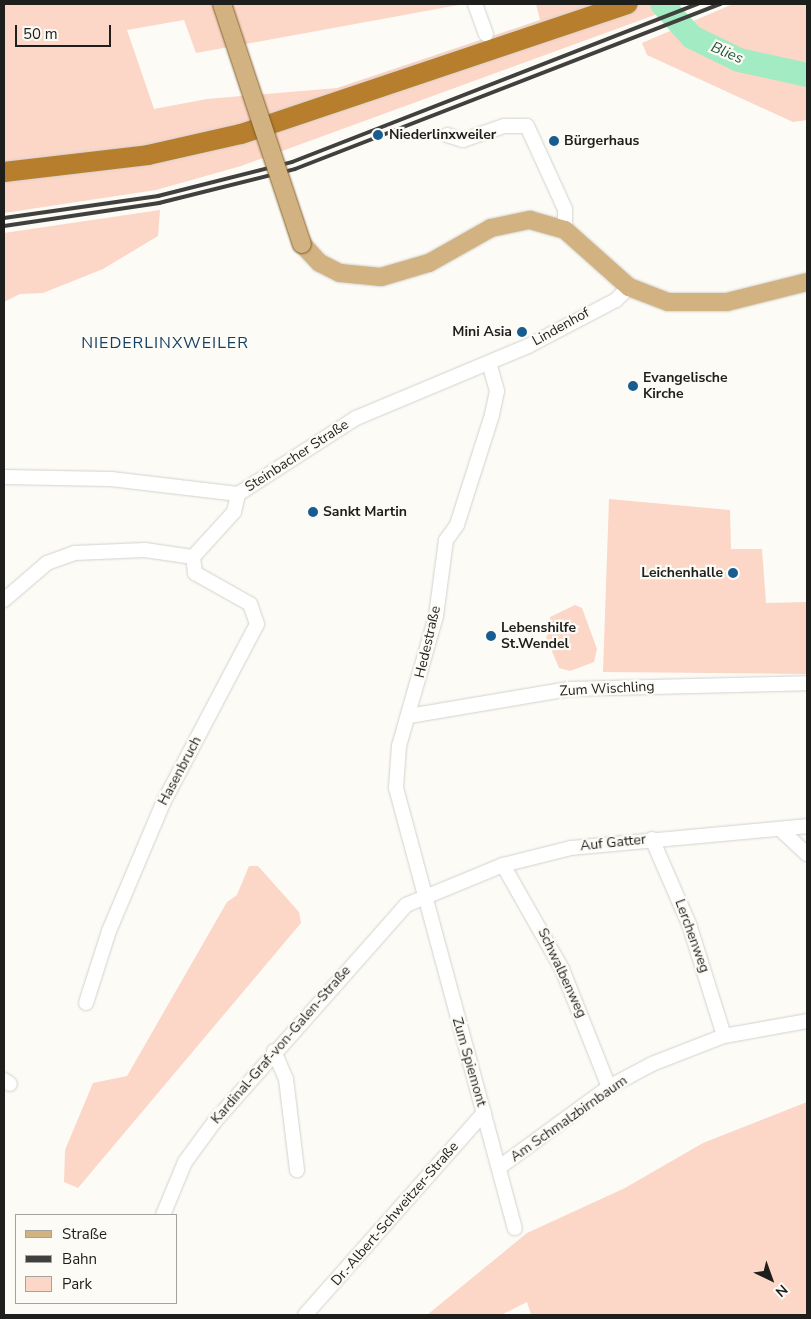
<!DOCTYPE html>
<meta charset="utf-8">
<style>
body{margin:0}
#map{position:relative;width:811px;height:1319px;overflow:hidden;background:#fcfbf6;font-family:"Nunito Sans",sans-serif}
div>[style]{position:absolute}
.green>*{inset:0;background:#fcd6c7}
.river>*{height:24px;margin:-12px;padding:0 12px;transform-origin:12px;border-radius:12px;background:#a3ebc3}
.roads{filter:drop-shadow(0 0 1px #d3d2cd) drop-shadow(0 0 1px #d3d2cd)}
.minor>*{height:14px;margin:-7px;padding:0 7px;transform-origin:7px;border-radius:7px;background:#fff}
.major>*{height:18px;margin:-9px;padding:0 9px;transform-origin:9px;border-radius:9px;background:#d3b281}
.highway>*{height:20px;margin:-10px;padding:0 10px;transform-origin:10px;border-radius:10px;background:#b67e2d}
.rail>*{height:4px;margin:-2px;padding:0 2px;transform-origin:2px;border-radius:2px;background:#40403e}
.bridges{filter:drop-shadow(0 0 1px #815c27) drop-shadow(0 0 1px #815c27)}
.major-bridge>*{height:18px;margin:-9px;padding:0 9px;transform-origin:9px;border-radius:9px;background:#d3b281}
.dots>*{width:14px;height:14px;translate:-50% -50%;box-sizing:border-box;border:2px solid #fcfbf6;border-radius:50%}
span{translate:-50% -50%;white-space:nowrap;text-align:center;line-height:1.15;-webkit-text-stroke:4.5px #fcfbf6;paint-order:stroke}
.poi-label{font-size:14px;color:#1e1e1c;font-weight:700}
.left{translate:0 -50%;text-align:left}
.right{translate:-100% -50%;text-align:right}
.street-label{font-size:14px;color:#1e1e1c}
.water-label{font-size:15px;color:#1f553b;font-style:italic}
.quarter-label{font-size:16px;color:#124065;letter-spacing:1px}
.frame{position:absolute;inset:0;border:5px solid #1e1e1c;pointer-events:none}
.legend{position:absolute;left:15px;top:1214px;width:162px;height:90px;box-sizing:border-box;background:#fcfbf6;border:1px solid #a3a39f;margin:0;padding:6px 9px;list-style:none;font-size:15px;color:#1e1e1c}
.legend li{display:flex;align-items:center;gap:10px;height:25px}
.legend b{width:25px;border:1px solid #a3a39f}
.north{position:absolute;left:746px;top:1254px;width:50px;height:50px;-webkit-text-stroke:4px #fcfbf6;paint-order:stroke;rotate:138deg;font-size:14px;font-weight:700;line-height:20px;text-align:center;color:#1e1e1c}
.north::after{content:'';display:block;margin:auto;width:18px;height:22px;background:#1e1e1c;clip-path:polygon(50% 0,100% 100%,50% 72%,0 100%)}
.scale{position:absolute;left:15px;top:25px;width:96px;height:22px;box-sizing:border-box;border:2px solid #1e1e1c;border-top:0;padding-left:6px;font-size:15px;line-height:18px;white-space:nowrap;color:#1e1e1c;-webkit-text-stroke:4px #fcfbf6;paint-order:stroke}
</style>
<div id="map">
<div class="green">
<div style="clip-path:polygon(4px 4px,464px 4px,196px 53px,184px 20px,127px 30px,154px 109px,207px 99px,337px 88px,540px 20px,536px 4px,685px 4px,241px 166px,156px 190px,4px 213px)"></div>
<div style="clip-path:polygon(733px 4px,807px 4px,807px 120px,793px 122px,647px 55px,642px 43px)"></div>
<div style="clip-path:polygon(160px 210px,158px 236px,103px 269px,43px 293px,20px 294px,4px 302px,4px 233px)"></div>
<div style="clip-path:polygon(609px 499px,730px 510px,731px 549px,762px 549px,766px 603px,807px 602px,807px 674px,603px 672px)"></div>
<div style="clip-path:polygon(575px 605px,582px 608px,597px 649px,594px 662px,570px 671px,559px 668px,546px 637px,552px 628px,550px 617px)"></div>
<div style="clip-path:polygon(249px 866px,258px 866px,299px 912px,301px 923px,78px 1188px,64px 1182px,65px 1150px,93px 1083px,127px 1076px,227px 902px,237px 895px)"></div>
<div style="clip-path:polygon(807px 1102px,807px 1315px,531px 1315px,527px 1302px,501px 1315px,427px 1315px,527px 1233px,625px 1188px,703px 1143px)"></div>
</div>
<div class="river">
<div style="left:662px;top:4px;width:45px;rotate:47.7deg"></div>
<div style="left:692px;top:37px;width:52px;rotate:26.1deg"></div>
<div style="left:739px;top:60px;width:70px;rotate:12.4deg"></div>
</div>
<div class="roads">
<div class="minor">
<div style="left:475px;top:4px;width:32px;rotate:70deg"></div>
<div style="left:447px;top:135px;width:17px;rotate:17deg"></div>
<div style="left:463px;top:140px;width:43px;rotate:-18.9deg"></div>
<div style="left:504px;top:126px;width:23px"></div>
<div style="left:527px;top:126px;width:91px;rotate:65.4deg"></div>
<div style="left:565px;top:209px;width:21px;rotate:90deg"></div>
<div style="left:489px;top:363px;width:29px;rotate:74deg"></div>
<div style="left:497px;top:391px;width:25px;rotate:102deg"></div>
<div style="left:492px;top:415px;width:115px;rotate:107.7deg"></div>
<div style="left:457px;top:525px;width:19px;rotate:126deg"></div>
<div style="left:446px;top:540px;width:77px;rotate:97.5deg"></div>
<div style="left:436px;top:616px;width:135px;rotate:105.9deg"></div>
<div style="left:399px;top:746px;width:42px;rotate:94.1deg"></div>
<div style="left:396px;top:788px;width:456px;rotate:74.9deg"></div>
<div style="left:4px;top:477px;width:107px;rotate:1.1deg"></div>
<div style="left:111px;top:479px;width:128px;rotate:6.7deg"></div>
<div style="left:238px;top:494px;width:140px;rotate:-32.8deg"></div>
<div style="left:356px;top:418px;width:186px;rotate:-22.7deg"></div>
<div style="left:528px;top:346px;width:99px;rotate:-27.6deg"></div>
<div style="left:616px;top:300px;width:18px;rotate:-45deg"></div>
<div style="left:4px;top:600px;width:57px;rotate:-40.7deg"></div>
<div style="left:47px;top:563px;width:29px;rotate:-20deg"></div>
<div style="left:74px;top:553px;width:71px;rotate:-2.4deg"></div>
<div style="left:145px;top:550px;width:49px;rotate:8.3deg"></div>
<div style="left:193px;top:557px;width:61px;rotate:-47.7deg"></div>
<div style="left:234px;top:512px;width:18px;rotate:-77deg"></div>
<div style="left:409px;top:716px;width:162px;rotate:-9.6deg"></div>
<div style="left:569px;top:689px;width:238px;rotate:-1.4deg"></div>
<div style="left:780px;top:829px;width:37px;rotate:43deg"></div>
<div style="left:652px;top:839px;width:93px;rotate:66.5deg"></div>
<div style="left:689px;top:924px;width:117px;rotate:72.6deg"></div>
<div style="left:503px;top:865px;width:120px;rotate:60.4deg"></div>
<div style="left:562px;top:969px;width:127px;rotate:68.3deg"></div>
<div style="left:86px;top:1003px;width:76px;rotate:-72.3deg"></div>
<div style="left:109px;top:931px;width:139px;rotate:-67.1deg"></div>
<div style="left:163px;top:803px;width:202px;rotate:-62.3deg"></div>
<div style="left:257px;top:624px;width:21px;rotate:-109deg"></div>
<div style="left:250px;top:604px;width:63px;rotate:-150.6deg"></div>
<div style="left:195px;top:573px;width:16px;rotate:-97deg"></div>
<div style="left:274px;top:1051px;width:30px;rotate:67deg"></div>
<div style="left:286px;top:1079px;width:92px;rotate:83.1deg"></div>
<div style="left:4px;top:1080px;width:7px;rotate:34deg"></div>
<div style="left:501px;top:1166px;width:134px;rotate:-36.2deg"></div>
<div style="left:609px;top:1087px;width:49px;rotate:-28.1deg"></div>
<div style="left:652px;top:1064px;width:77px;rotate:-21.3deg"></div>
<div style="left:724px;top:1036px;width:84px;rotate:-10.2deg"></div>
<div style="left:163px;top:1215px;width:57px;rotate:-67.5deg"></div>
<div style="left:185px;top:1162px;width:51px;rotate:-53.8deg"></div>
<div style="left:215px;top:1121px;width:288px;rotate:-48.5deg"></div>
<div style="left:406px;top:905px;width:105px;rotate:-22.4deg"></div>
<div style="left:503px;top:865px;width:70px;rotate:-14deg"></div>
<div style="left:571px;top:848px;width:237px;rotate:-5.3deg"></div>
<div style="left:305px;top:1315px;width:270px;rotate:-48.5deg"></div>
</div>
<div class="major">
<div style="left:302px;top:244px;width:26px;rotate:47deg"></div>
<div style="left:320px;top:263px;width:22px;rotate:27deg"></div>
<div style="left:340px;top:273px;width:41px;rotate:5.6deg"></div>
<div style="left:381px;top:277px;width:50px;rotate:-16.3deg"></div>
<div style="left:429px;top:263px;width:71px;rotate:-29.4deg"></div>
<div style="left:491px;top:228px;width:40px;rotate:-12deg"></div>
<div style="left:530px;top:220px;width:36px;rotate:16deg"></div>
<div style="left:565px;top:230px;width:86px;rotate:41.7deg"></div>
<div style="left:629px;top:287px;width:42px;rotate:21deg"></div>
<div style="left:668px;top:302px;width:59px"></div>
<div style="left:727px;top:302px;width:82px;rotate:-14deg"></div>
</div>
<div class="highway">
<div style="left:4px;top:172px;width:145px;rotate:-6.7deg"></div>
<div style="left:148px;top:155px;width:95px;rotate:-12.7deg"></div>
<div style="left:241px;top:134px;width:408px;rotate:-18.6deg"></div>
</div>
</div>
<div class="rail">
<div style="left:4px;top:218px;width:156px;rotate:-8.1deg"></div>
<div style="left:158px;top:196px;width:138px;rotate:-14.2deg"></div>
<div style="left:292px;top:162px;width:436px;rotate:-21.3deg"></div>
<div style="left:4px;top:226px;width:157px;rotate:-8.4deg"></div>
<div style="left:159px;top:203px;width:140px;rotate:-14deg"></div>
<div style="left:295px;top:169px;width:457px;rotate:-21.2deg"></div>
</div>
<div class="bridges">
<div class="major-bridge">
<div style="left:222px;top:4px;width:253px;rotate:71.6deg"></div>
</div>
</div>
<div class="dots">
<div style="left:378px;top:135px;background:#185d92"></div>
<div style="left:554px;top:141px;background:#185d92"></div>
<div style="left:522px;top:332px;background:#185d92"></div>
<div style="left:633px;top:386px;background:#185d92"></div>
<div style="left:313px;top:512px;background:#185d92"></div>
<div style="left:733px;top:573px;background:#185d92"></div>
<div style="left:491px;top:636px;background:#185d92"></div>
</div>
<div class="poi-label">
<span class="left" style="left:389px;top:135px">Niederlinxweiler</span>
<span class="left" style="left:564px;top:141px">Bürgerhaus</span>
<span class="right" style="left:512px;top:332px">Mini Asia</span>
<span class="left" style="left:643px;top:386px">Evangelische<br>Kirche</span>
<span class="left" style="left:323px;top:512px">Sankt Martin</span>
<span class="right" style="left:723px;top:573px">Leichenhalle</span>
<span class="left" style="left:501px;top:636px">Lebenshilfe<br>St.Wendel</span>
</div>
<div class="street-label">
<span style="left:561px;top:327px;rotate:-29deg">Lindenhof</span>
<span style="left:297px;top:456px;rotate:-33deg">Steinbacher Straße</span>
<span style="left:428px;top:642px;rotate:-77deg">Hedestraße</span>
<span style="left:607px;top:689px;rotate:-3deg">Zum Wischling</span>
<span style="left:180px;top:771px;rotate:-62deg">Hasenbruch</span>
<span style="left:613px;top:843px;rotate:-6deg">Auf Gatter</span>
<span style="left:692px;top:936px;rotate:70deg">Lerchenweg</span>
<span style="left:562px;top:973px;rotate:65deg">Schwalbenweg</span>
<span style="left:281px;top:1045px;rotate:-49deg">Kardinal-Graf-von-Galen-Straße</span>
<span style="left:469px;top:1062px;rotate:74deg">Zum Spiemont</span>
<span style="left:569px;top:1119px;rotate:-35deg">Am Schmalzbirnbaum</span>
<span style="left:395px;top:1214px;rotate:-49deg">Dr.-Albert-Schweitzer-Straße</span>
</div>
<div class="water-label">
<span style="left:727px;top:53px;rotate:23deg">Blies</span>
</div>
<div class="quarter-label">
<span style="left:165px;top:343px">NIEDERLINXWEILER</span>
</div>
<div class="frame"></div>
<ul class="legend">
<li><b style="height:6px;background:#d3b281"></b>Straße</li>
<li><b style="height:6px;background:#40403e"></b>Bahn</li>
<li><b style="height:14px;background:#fcd6c7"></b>Park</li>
</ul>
<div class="north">N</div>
<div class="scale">50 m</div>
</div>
